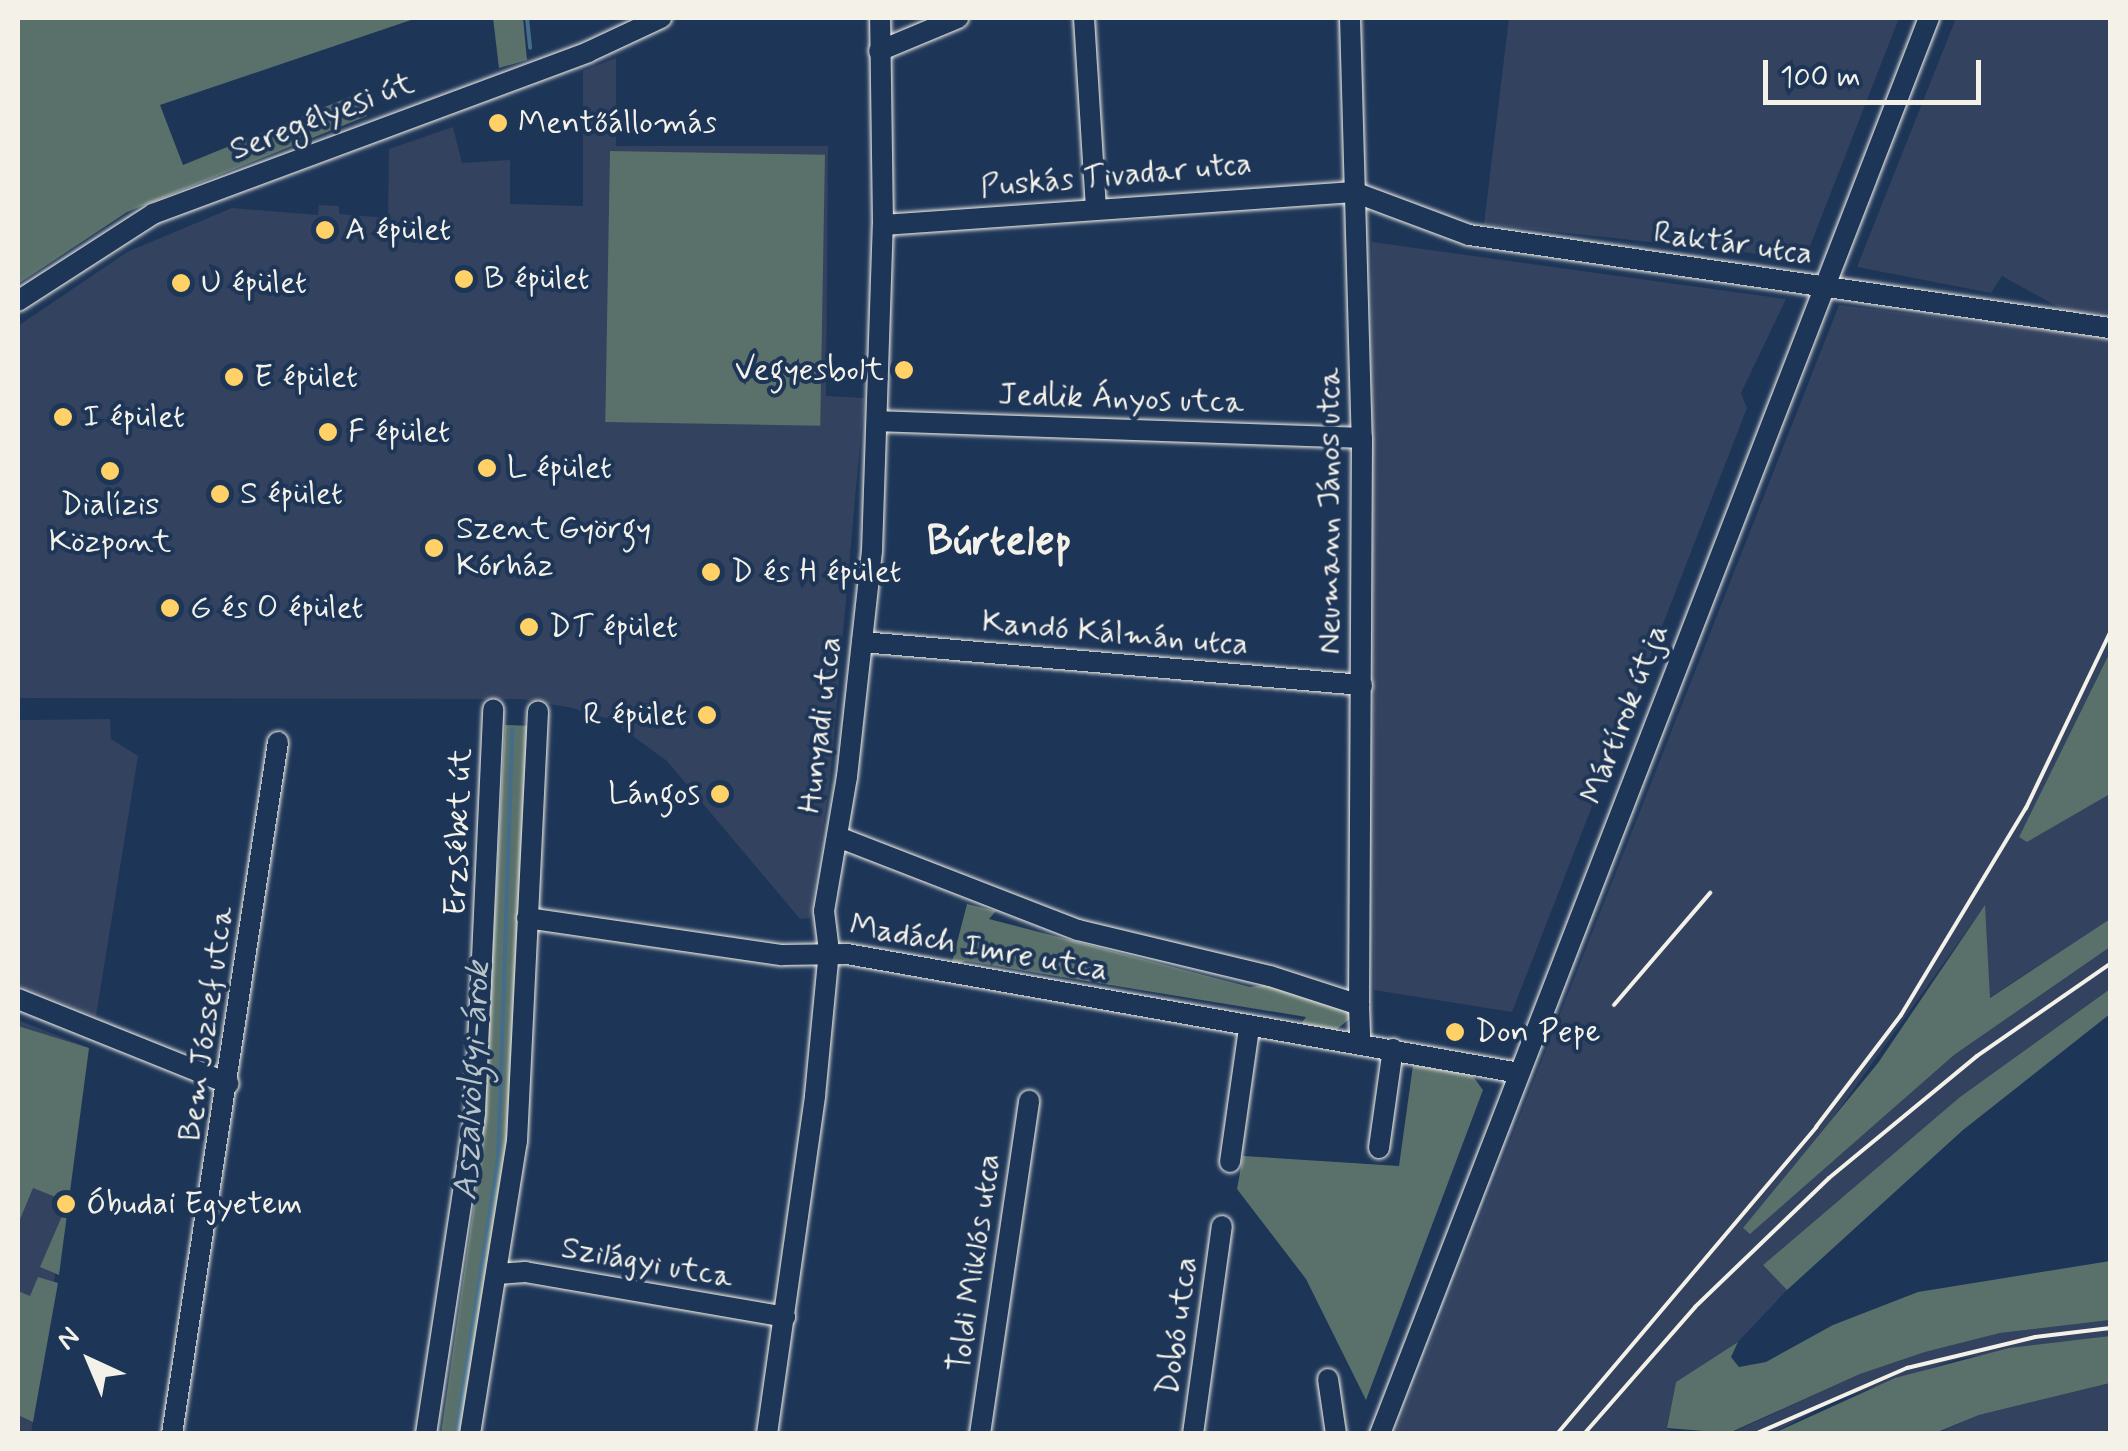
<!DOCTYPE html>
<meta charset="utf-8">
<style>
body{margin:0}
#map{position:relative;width:2128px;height:1451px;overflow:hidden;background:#1d3557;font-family:Mynerve,sans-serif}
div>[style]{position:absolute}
.built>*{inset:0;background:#33425f}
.green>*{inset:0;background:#5a706b;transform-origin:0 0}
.stream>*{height:4px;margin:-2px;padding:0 2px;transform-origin:2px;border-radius:2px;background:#436d8a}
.roads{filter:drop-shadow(0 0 2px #f4f1e8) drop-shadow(0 0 2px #f4f1e8)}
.minor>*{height:20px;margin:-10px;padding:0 10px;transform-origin:10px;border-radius:10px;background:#1d3557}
.rail>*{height:4px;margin:-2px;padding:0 2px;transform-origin:2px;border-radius:2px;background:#f4f1e8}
.dots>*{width:28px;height:28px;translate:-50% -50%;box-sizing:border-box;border:5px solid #1d3557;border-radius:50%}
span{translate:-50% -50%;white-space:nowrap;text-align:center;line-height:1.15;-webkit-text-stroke:8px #1d3557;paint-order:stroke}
.street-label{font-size:32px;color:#f4f1e8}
.poi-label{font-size:32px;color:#f4f1e8}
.left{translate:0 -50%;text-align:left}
.right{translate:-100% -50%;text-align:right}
.water-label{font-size:35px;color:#b6c3c7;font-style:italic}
.district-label{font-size:42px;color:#f4f1e8;font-weight:700}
.frame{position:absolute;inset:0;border:20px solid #f4f1e8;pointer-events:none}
.north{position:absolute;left:40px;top:1311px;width:100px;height:100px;-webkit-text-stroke:8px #1d3557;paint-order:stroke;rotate:316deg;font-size:28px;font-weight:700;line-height:40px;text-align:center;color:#f4f1e8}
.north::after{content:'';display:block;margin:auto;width:35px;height:45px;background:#f4f1e8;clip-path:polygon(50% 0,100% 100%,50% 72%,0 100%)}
.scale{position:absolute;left:1763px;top:60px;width:218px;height:45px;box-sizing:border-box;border:5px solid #f4f1e8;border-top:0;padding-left:12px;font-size:30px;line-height:35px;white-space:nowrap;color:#f4f1e8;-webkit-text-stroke:8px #1d3557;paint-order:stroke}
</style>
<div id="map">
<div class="built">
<div style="clip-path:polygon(1509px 18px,1899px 18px,1805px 259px,1484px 224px)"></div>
<div style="clip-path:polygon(1956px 18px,2110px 18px,2110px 313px,2067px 312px,2002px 276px,1991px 293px,1857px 267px)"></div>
<div style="clip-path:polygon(616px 58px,616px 146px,828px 146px,826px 396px,864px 398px,830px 780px,810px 918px,800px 919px,667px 761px,611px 720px,573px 708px,521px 699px,18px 698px,18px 326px,127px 252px,232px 208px,318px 215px,319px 205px,339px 206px,339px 214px,388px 218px,389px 149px,453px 127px,462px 163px,510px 160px,510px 204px,583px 206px,583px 71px)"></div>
<div style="clip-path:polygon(1372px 242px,1786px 299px,1741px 393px,1747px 408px,1512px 1012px,1374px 990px)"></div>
<div style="clip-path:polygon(1839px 305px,2110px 338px,2110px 652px,2019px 837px,2027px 841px,2110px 794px,2110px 919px,1989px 998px,1984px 907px,1750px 1234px,1954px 1055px,2110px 947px,2110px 989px,1960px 1097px,1763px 1265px,1787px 1290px,1738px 1342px,1676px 1382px,1667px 1428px,1673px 1433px,1395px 1434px)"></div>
<div style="clip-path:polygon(110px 719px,111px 739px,138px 756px,96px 1016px,18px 985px,18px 720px)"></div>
<div style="clip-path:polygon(18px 1020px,89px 1048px,31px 1434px,18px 1433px)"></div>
<div style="clip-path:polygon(2110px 1320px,2110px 1336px,1958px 1359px,1831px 1402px,1774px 1433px,1729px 1434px,1860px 1374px,1925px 1352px,2000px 1333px)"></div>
<div style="clip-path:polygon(2110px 1383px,2110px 1433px,1935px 1434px,1979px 1415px)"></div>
</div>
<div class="green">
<div style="clip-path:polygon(18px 18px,417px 18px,160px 105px,183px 165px,359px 93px,367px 116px,127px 212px,18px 284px)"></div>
<div style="clip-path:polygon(493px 18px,523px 18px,527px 60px,499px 68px)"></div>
<div style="left:610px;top:151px;width:215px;height:271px;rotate:1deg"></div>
<div style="clip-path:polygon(2110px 652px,2110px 794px,2027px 842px,2019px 837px)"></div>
<div style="clip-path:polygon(505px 725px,532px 726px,515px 1146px,469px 1433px,441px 1434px,482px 1148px)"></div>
<div style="clip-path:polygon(967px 904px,996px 911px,989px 919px,1250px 987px,1299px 980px,1354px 1015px,1336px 1030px,1301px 1024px,1306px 1017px,965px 961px,951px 966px)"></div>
<div style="clip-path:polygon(1985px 905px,1990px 998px,2110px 919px,2110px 947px,1954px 1055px,1750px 1234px,1743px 1228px,1878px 1063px)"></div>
<div style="clip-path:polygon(2110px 989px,2110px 1014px,1963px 1130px,1787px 1290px,1763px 1265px,1960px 1097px)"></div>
<div style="clip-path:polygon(18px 1026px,89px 1048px,59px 1275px,40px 1267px,68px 1202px,33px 1188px,18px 1224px)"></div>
<div style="clip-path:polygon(1413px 1065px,1472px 1075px,1483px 1090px,1366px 1400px,1306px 1279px,1237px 1189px,1243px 1156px,1399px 1166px)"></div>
<div style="clip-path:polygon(2110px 1261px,2110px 1320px,2000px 1333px,1925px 1352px,1860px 1374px,1729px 1433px,1667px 1428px,1676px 1382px,1738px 1342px,1731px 1357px,1739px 1367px,1766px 1362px,1833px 1325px,1918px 1292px)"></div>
<div style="clip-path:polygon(38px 1277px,58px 1283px,33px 1422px,18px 1415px,18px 1291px,30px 1296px)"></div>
<div style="clip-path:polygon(2110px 1336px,2110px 1383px,1979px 1415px,1935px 1433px,1774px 1433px,1895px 1378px,2009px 1348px)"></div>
</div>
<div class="stream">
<div style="left:527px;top:18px;width:30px;rotate:84deg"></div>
<div style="left:456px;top:1434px;width:276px;rotate:-81.3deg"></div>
<div style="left:498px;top:1161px;width:432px;rotate:-88.1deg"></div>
</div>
<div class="roads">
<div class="minor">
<div style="left:1084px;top:18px;width:190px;rotate:86.4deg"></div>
<div style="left:1350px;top:18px;width:420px;rotate:88.4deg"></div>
<div style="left:1362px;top:438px;width:567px;rotate:90.3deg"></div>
<div style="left:879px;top:51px;width:86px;rotate:-22.7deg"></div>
<div style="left:883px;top:225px;width:472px;rotate:-4deg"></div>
<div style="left:1354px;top:192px;width:123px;rotate:20.5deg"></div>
<div style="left:1469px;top:235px;width:648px;rotate:8.26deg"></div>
<div style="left:18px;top:301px;width:161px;rotate:-32.8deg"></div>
<div style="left:153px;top:214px;width:464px;rotate:-20.4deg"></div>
<div style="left:588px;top:52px;width:81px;rotate:-25deg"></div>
<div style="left:877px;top:421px;width:485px;rotate:2deg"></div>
<div style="left:862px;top:642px;width:502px;rotate:4.92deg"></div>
<div style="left:838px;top:837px;width:257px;rotate:21.2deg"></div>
<div style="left:1078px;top:930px;width:197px;rotate:13.5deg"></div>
<div style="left:1270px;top:976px;width:94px;rotate:18deg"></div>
<div style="left:1359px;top:1005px;width:37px;rotate:88deg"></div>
<div style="left:527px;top:918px;width:258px;rotate:8.3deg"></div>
<div style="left:782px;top:955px;width:65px;rotate:-0.9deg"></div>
<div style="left:847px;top:954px;width:682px;rotate:10.04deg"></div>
<div style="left:18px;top:999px;width:227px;rotate:21.9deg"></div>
<div style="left:1379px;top:1148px;width:100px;rotate:-82deg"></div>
<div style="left:1230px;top:1162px;width:134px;rotate:-81.9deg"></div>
<div style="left:497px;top:1274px;width:28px;rotate:-4deg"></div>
<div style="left:525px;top:1272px;width:264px;rotate:9.8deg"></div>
<div style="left:1328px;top:1379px;width:56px;rotate:81.7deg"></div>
<div style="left:172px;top:1434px;width:700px;rotate:-81.29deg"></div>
<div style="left:426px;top:1434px;width:326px;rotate:-81.3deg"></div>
<div style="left:475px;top:1112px;width:403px;rotate:-87.4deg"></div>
<div style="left:470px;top:1434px;width:297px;rotate:-80.9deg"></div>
<div style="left:517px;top:1141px;width:430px;rotate:-87.2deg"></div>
<div style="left:767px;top:1434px;width:341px;rotate:-81.9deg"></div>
<div style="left:815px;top:1096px;width:146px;rotate:-84.5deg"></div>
<div style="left:829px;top:951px;width:40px;rotate:-97.1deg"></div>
<div style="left:824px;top:911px;width:136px;rotate:-80.3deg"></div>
<div style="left:847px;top:777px;width:227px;rotate:-83.7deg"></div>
<div style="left:872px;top:551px;width:326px;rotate:-88.1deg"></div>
<div style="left:883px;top:225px;width:207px;rotate:-90.8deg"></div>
<div style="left:980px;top:1434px;width:337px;rotate:-81.6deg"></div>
<div style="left:1193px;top:1434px;width:210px;rotate:-82.1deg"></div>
<div style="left:1380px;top:1434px;width:1519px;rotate:-68.81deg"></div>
</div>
</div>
<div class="rail">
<div style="left:1614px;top:1005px;width:148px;rotate:-49.4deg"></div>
<div style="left:1557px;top:1434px;width:402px;rotate:-49.8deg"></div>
<div style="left:1816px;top:1127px;width:141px;rotate:-52.8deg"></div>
<div style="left:1901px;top:1015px;width:242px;rotate:-58.9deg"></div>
<div style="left:2026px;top:808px;width:194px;rotate:-64.4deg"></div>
<div style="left:1584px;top:1434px;width:169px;rotate:-48.8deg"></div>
<div style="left:1695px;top:1307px;width:186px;rotate:-43.9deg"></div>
<div style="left:1829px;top:1178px;width:192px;rotate:-39.5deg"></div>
<div style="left:1977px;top:1056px;width:162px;rotate:-34.7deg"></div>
<div style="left:1755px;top:1434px;width:166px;rotate:-23.5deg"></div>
<div style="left:1907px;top:1368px;width:132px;rotate:-13.6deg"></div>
<div style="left:2035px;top:1337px;width:76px;rotate:-6.8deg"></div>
</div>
<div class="dots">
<div style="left:498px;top:123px;background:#ffd166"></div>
<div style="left:325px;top:230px;background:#ffd166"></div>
<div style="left:464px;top:279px;background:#ffd166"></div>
<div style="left:181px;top:283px;background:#ffd166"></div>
<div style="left:904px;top:370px;background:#ffd166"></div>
<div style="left:234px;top:377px;background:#ffd166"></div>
<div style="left:63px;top:417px;background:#ffd166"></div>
<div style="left:328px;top:432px;background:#ffd166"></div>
<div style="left:487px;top:468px;background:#ffd166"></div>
<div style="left:110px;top:471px;background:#ffd166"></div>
<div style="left:220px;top:494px;background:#ffd166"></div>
<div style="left:434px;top:548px;background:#ffd166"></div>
<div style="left:711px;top:572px;background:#ffd166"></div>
<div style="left:170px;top:608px;background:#ffd166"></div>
<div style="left:529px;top:627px;background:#ffd166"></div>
<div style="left:707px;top:715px;background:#ffd166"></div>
<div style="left:720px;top:794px;background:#ffd166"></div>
<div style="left:1455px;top:1032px;background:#ffd166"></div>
<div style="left:66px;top:1204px;background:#ffd166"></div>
</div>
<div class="street-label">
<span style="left:322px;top:117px;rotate:-21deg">Seregélyesi út</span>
<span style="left:1116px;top:176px;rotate:-5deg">Puskás Tivadar utca</span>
<span style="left:1733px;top:244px;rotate:8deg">Raktár utca</span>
<span style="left:1121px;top:399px;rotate:2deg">Jedlik Ányos utca</span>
<span style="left:1330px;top:511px;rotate:-90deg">Neumann János utca</span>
<span style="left:1115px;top:634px;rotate:5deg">Kandó Kálmán utca</span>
<span style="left:1625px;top:714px;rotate:-69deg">Mártírok útja</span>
<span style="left:821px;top:725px;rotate:-83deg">Hunyadi utca</span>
<span style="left:459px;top:832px;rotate:-88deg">Erzsébet út</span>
<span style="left:979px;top:948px;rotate:10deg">Madách Imre utca</span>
<span style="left:207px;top:1024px;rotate:-82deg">Bem József utca</span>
<span style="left:647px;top:1263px;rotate:10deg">Szilágyi utca</span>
<span style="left:975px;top:1263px;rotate:-82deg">Toldi Miklós utca</span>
<span style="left:1178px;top:1326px;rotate:-82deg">Dobó utca</span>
</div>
<div class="poi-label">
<span class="left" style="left:518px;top:123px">Mentőállomás</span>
<span class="left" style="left:345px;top:230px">A épület</span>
<span class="left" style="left:484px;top:279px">B épület</span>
<span class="left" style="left:201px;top:283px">U épület</span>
<span class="right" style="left:884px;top:370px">Vegyesbolt</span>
<span class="left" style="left:254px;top:377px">E épület</span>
<span class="left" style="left:83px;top:417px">I épület</span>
<span class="left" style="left:348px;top:432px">F épület</span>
<span class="left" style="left:507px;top:468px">L épület</span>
<span class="left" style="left:240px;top:494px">S épület</span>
<span style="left:110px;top:524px">Dialízis<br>Központ</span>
<span class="left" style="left:456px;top:548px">Szent György<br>Kórház</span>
<span class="left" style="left:731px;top:572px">D és H épület</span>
<span class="left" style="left:190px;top:608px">G és O épület</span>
<span class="left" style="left:549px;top:627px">DT épület</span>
<span class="right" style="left:687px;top:715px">R épület</span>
<span class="right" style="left:700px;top:794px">Lángos</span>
<span class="left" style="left:1475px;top:1032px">Don Pepe</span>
<span class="left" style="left:86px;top:1204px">Óbudai Egyetem</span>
</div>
<div class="water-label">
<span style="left:472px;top:1081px;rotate:-87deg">Aszalvölgyi-árok</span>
</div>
<div class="district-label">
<span style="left:999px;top:543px">Búrtelep</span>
</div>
<div class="frame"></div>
<div class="north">N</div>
<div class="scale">100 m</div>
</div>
